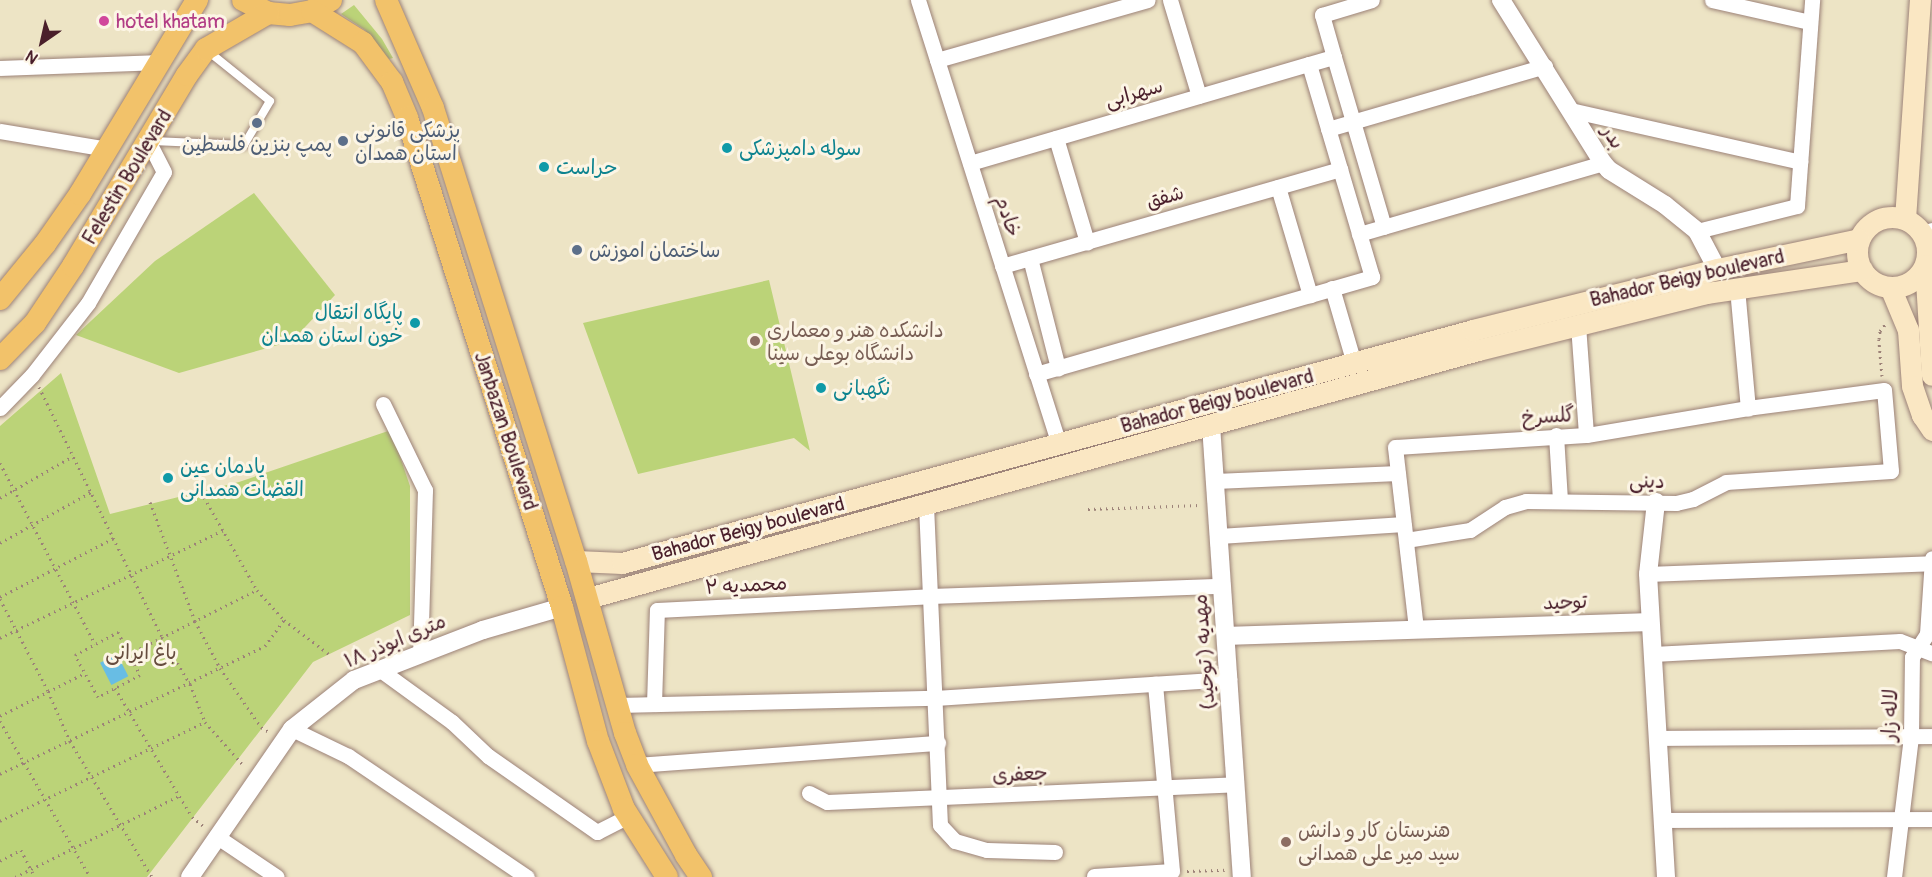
<!DOCTYPE html>
<meta charset="utf-8">
<style>
body{margin:0}
#map{position:relative;width:1932px;height:877px;overflow:hidden;background:#ede4c5;font-family:Pangolin,"Playpen Sans Arabic",sans-serif}
div>[style]{position:absolute}
.green>*{inset:0;background:#bbd378}
.water>*{inset:0;background:#68bde4;transform-origin:0 0}
.path>*{height:3px;margin-top:-1.5px;transform-origin:0;background:repeating-linear-gradient(90deg,#9c8278 0 1.5px,transparent 0 6px)}
.roads{filter:drop-shadow(0 0 2px #9c8278) drop-shadow(0 0 2px #9c8278)}
.service>*{height:8px;margin:-4px;padding:0 4px;transform-origin:4px;border-radius:4px;background:#fff}
.minor>*{height:15px;margin:-7.5px;padding:0 7.5px;transform-origin:7.5px;border-radius:7.5px;background:#fff}
.tertiary>*{height:18px;margin:-9px;padding:0 9px;transform-origin:9px;border-radius:9px;background:#fff}
.secondary>*{height:21px;margin:-10.5px;padding:0 10.5px;transform-origin:10.5px;border-radius:10.5px;background:#fae7c3}
.secondary>.ring{margin:-10.5px;padding:0;box-sizing:content-box;background:none;border:21px solid #fae7c3;border-radius:50%}
.primary>*{height:22px;margin:-11px;padding:0 11px;transform-origin:11px;border-radius:11px;background:#f2c26a}
.dots>*{width:16px;height:16px;translate:-50% -50%;box-sizing:border-box;border:3px solid #fcf5e5;border-radius:50%}
span{translate:-50% -50%;white-space:nowrap;text-align:center;line-height:1.15;-webkit-text-stroke:6px #fcf5e5;paint-order:stroke}
.hotel-label{font-size:20px;color:#b23c85}
.left{translate:0 -50%;text-align:left}
.street-label{font-size:20px;color:#4a1f2b}
.service-label{font-size:20px;color:#4e5e75}
.culture-label{font-size:20px;color:#0d838f}
.right{translate:-100% -50%;text-align:right}
.education-label{font-size:20px;color:#785e54}
.park-label{font-size:20px;color:#664c3e}
.north{position:absolute;left:12px;top:12px;width:60px;height:60px;-webkit-text-stroke:4px #fcf5e5;paint-order:stroke;rotate:214deg;font-size:16px;font-weight:700;line-height:24px;text-align:center;color:#4a1f2b}
.north::after{content:'';display:block;margin:auto;width:21px;height:27px;background:#4a1f2b;clip-path:polygon(50% 0,100% 100%,50% 72%,0 100%)}
</style>
<div id="map">
<div class="green">
<div style="clip-path:polygon(354px 5px,382px 39px,393px 58px,389px 59px,365px 30px,341px 14px)"></div>
<div style="clip-path:polygon(254px 193px,335px 295px,292px 341px,179px 373px,76px 335px,155px 261px)"></div>
<div style="clip-path:polygon(769px 280px,810px 451px,794px 438px,638px 474px,583px 323px)"></div>
<div style="clip-path:polygon(61px 373px,110px 514px,239px 482px,391px 430px,410px 486px,410px 615px,313px 662px,147px 877px,0 877px,0 426px)"></div>
</div>
<div class="water">
<div style="left:117px;top:654px;width:25px;height:19px;rotate:63deg"></div>
</div>
<div class="path">
<div style="left:1882px;top:376px;width:37px;rotate:-95deg"></div>
<div style="left:1879px;top:339px;width:8px;rotate:-83deg"></div>
<div style="left:1880px;top:331px;width:11px;rotate:-52deg"></div>
<div style="left:39px;top:387px;width:279px;rotate:63.8deg"></div>
<div style="left:162px;top:637px;width:55px;rotate:59.2deg"></div>
<div style="left:190px;top:684px;width:41px;rotate:68.5deg"></div>
<div style="left:205px;top:722px;width:60px;rotate:48.4deg"></div>
<div style="left:0;top:463px;width:204px;rotate:62.3deg"></div>
<div style="left:201px;top:492px;width:113px;rotate:60.3deg"></div>
<div style="left:257px;top:590px;width:40px;rotate:48deg"></div>
<div style="left:284px;top:620px;width:56px;rotate:37.1deg"></div>
<div style="left:0;top:498px;width:84px;rotate:-29.9deg"></div>
<div style="left:150px;top:502px;width:127px;rotate:69.3deg"></div>
<div style="left:195px;top:621px;width:53px;rotate:62deg"></div>
<div style="left:220px;top:668px;width:72px;rotate:55.2deg"></div>
<div style="left:261px;top:727px;width:9px;rotate:32deg"></div>
<div style="left:1088px;top:509px;width:112px;rotate:-2deg"></div>
<div style="left:0;top:543px;width:104px;rotate:-29.3deg"></div>
<div style="left:0;top:597px;width:128px;rotate:-27.4deg"></div>
<div style="left:0;top:599px;width:104px;rotate:62.4deg"></div>
<div style="left:48px;top:691px;width:55px;rotate:66.3deg"></div>
<div style="left:70px;top:741px;width:159px;rotate:58.9deg"></div>
<div style="left:118px;top:632px;width:48px;rotate:62.9deg"></div>
<div style="left:140px;top:675px;width:47px;rotate:152.4deg"></div>
<div style="left:98px;top:697px;width:48px;rotate:-118.7deg"></div>
<div style="left:75px;top:655px;width:49px;rotate:-28.1deg"></div>
<div style="left:0;top:638px;width:248px;rotate:-25.8deg"></div>
<div style="left:129px;top:654px;width:143px;rotate:-26.6deg"></div>
<div style="left:115px;top:688px;width:150px;rotate:59.2deg"></div>
<div style="left:192px;top:817px;width:16px;rotate:38deg"></div>
<div style="left:0;top:716px;width:95px;rotate:-26.8deg"></div>
<div style="left:0;top:721px;width:180px;rotate:60deg"></div>
<div style="left:0;top:774px;width:294px;rotate:-25.8deg"></div>
<div style="left:265px;top:646px;width:32px;rotate:-54deg"></div>
<div style="left:0;top:821px;width:228px;rotate:-25.8deg"></div>
<div style="left:0;top:861px;width:24px;rotate:-28deg"></div>
<div style="left:21px;top:850px;width:30px;rotate:63deg"></div>
<div style="left:1187px;top:871px;width:38px;rotate:-2deg"></div>
<div style="left:15px;top:877px;width:183px;rotate:-26.3deg"></div>
</div>
<div class="roads">
<div class="service">
<div style="left:153px;top:141px;width:91px;rotate:2.5deg"></div>
<div style="left:244px;top:145px;width:51px;rotate:-59.4deg"></div>
<div style="left:270px;top:101px;width:80px;rotate:-141.1deg"></div>
</div>
<div class="minor">
<div style="left:918px;top:0;width:467px;rotate:72.4deg"></div>
<div style="left:1170px;top:0;width:100px;rotate:73.2deg"></div>
<div style="left:1712px;top:0;width:100px;rotate:12.7deg"></div>
<div style="left:1334px;top:57px;width:44px;rotate:-105.9deg"></div>
<div style="left:1322px;top:15px;width:52px;rotate:-16.7deg"></div>
<div style="left:937px;top:60px;width:219px;rotate:-15.9deg"></div>
<div style="left:0;top:68px;width:160px;rotate:-2.1deg"></div>
<div style="left:1570px;top:110px;width:236px;rotate:12.7deg"></div>
<div style="left:1328px;top:129px;width:226px;rotate:-16.2deg"></div>
<div style="left:0;top:131px;width:109px;rotate:9.5deg"></div>
<div style="left:1056px;top:138px;width:109px;rotate:73.4deg"></div>
<div style="left:970px;top:163px;width:353px;rotate:-16.3deg"></div>
<div style="left:1278px;top:187px;width:113px;rotate:73.5deg"></div>
<div style="left:1697px;top:231px;width:103px;rotate:-14deg"></div>
<div style="left:1797px;top:206px;width:207px;rotate:-85.8deg"></div>
<div style="left:1922px;top:233px;width:10px;rotate:-17deg"></div>
<div style="left:1359px;top:234px;width:254px;rotate:-16.2deg"></div>
<div style="left:1030px;top:258px;width:114px;rotate:75.7deg"></div>
<div style="left:1002px;top:266px;width:352px;rotate:-16deg"></div>
<div style="left:1332px;top:288px;width:78px;rotate:73.7deg"></div>
<div style="left:1737px;top:288px;width:121px;rotate:84.8deg"></div>
<div style="left:1578px;top:325px;width:110px;rotate:85.8deg"></div>
<div style="left:1036px;top:374px;width:350px;rotate:-16.1deg"></div>
<div style="left:1372px;top:277px;width:222px;rotate:-106.5deg"></div>
<div style="left:1309px;top:64px;width:26px;rotate:-16deg"></div>
<div style="left:1334px;top:57px;width:177px;rotate:73.6deg"></div>
<div style="left:383px;top:404px;width:96px;rotate:64deg"></div>
<div style="left:425px;top:490px;width:164px;rotate:91.7deg"></div>
<div style="left:0;top:408px;width:46px;rotate:-45.9deg"></div>
<div style="left:32px;top:375px;width:91px;rotate:-52.1deg"></div>
<div style="left:88px;top:303px;width:151px;rotate:-59.9deg"></div>
<div style="left:164px;top:172px;width:35px;rotate:-117deg"></div>
<div style="left:1556px;top:435px;width:65px;rotate:86.5deg"></div>
<div style="left:1215px;top:481px;width:183px;rotate:-2.5deg"></div>
<div style="left:926px;top:505px;width:320px;rotate:87.5deg"></div>
<div style="left:940px;top:825px;width:22px;rotate:47deg"></div>
<div style="left:955px;top:841px;width:33px;rotate:16deg"></div>
<div style="left:987px;top:850px;width:68px;rotate:1.7deg"></div>
<div style="left:1219px;top:536px;width:185px;rotate:-3.7deg"></div>
<div style="left:1406px;top:540px;width:65px;rotate:-8.9deg"></div>
<div style="left:1470px;top:530px;width:42px;rotate:-33.3deg"></div>
<div style="left:1505px;top:507px;width:22px;rotate:-16deg"></div>
<div style="left:1526px;top:501px;width:150px;rotate:0.8deg"></div>
<div style="left:1676px;top:503px;width:17px;rotate:-13deg"></div>
<div style="left:1693px;top:499px;width:37px;rotate:-27deg"></div>
<div style="left:1726px;top:482px;width:165px;rotate:-3.8deg"></div>
<div style="left:1891px;top:471px;width:81px;rotate:-94.9deg"></div>
<div style="left:1884px;top:390px;width:137px;rotate:172.5deg"></div>
<div style="left:1748px;top:408px;width:164px;rotate:170.5deg"></div>
<div style="left:1586px;top:435px;width:191px;rotate:176.4deg"></div>
<div style="left:1395px;top:447px;width:183px;rotate:83.4deg"></div>
<div style="left:1648px;top:574px;width:282px;rotate:-2.2deg"></div>
<div style="left:1653px;top:654px;width:247px;rotate:-3deg"></div>
<div style="left:1900px;top:641px;width:34px;rotate:21deg"></div>
<div style="left:379px;top:669px;width:90px;rotate:36deg"></div>
<div style="left:452px;top:722px;width:50px;rotate:43.4deg"></div>
<div style="left:488px;top:756px;width:133px;rotate:34.9deg"></div>
<div style="left:597px;top:832px;width:35px;rotate:-27deg"></div>
<div style="left:654px;top:704px;width:94px;rotate:-88.2deg"></div>
<div style="left:657px;top:610px;width:273px;rotate:-2.9deg"></div>
<div style="left:930px;top:596px;width:292px;rotate:-2deg"></div>
<div style="left:617px;top:705px;width:318px;rotate:-1.3deg"></div>
<div style="left:935px;top:698px;width:295px;rotate:-3.7deg"></div>
<div style="left:292px;top:729px;width:62px;rotate:25.7deg"></div>
<div style="left:348px;top:756px;width:216px;rotate:34.1deg"></div>
<div style="left:1658px;top:738px;width:274px;rotate:-0.4deg"></div>
<div style="left:637px;top:765px;width:302px;rotate:-4.2deg"></div>
<div style="left:809px;top:793px;width:20px;rotate:27deg"></div>
<div style="left:827px;top:802px;width:409px;rotate:-2.5deg"></div>
<div style="left:1663px;top:820px;width:269px;rotate:-0.2deg"></div>
<div style="left:216px;top:836px;width:73px;rotate:33.9deg"></div>
<div style="left:1094px;top:876px;width:78px;rotate:-3.7deg"></div>
<div style="left:1172px;top:871px;width:188px;rotate:-95.2deg"></div>
<div style="left:1894px;top:877px;width:141px;rotate:-83.1deg"></div>
<div style="left:1911px;top:737px;width:80px;rotate:-89.3deg"></div>
<div style="left:1912px;top:657px;width:27px;rotate:-57deg"></div>
<div style="left:1927px;top:634px;width:76px;rotate:-86.2deg"></div>
</div>
<div class="tertiary">
<div style="left:1501px;top:0;width:192px;rotate:58deg"></div>
<div style="left:1603px;top:163px;width:9px;rotate:49deg"></div>
<div style="left:1609px;top:170px;width:66px;rotate:32deg"></div>
<div style="left:1665px;top:205px;width:41px;rotate:39.1deg"></div>
<div style="left:1697px;top:231px;width:43px;rotate:62.2deg"></div>
<div style="left:1211px;top:425px;width:453px;rotate:86.1deg"></div>
<div style="left:1656px;top:502px;width:72px;rotate:96.3deg"></div>
<div style="left:1648px;top:574px;width:304px;rotate:86.6deg"></div>
<div style="left:1226px;top:636px;width:424px;rotate:-1.9deg"></div>
<div style="left:190px;top:877px;width:180px;rotate:-55.4deg"></div>
<div style="left:292px;top:729px;width:79px;rotate:-38.3deg"></div>
<div style="left:354px;top:680px;width:138px;rotate:-21.2deg"></div>
<div style="left:483px;top:630px;width:82px;rotate:-16.2deg"></div>
</div>
<div class="secondary">
<div class="ring" style="left:1857px;top:217px;width:49px;height:49px"></div>
<div style="left:1905px;top:219px;width:220px;rotate:-86.1deg"></div>
<div style="left:1925px;top:265px;width:110px;rotate:86.4deg"></div>
<div style="left:1890px;top:287px;width:47px;rotate:67.3deg"></div>
<div style="left:1908px;top:330px;width:56px;rotate:85.9deg"></div>
<div style="left:1912px;top:386px;width:31px;rotate:71deg"></div>
<div style="left:1922px;top:415px;width:18px;rotate:56deg"></div>
<div style="left:576px;top:561px;width:46px;rotate:2.5deg"></div>
<div style="left:622px;top:563px;width:882px;rotate:-15.31deg"></div>
<div style="left:1473px;top:330px;width:252px;rotate:-14deg"></div>
<div style="left:1717px;top:269px;width:145px;rotate:-11.9deg"></div>
<div style="left:588px;top:598px;width:924px;rotate:-15.57deg"></div>
<div style="left:1478px;top:350px;width:235px;rotate:-14deg"></div>
<div style="left:1706px;top:293px;width:158px;rotate:-8.4deg"></div>
</div>
<div class="primary">
<div style="left:243px;top:0;width:28px;rotate:27deg"></div>
<div style="left:268px;top:13px;width:22px;rotate:5deg"></div>
<div style="left:290px;top:15px;width:22px;rotate:-10deg"></div>
<div style="left:312px;top:11px;width:22px;rotate:-30deg"></div>
<div style="left:386px;top:0;width:118px;rotate:66.5deg"></div>
<div style="left:433px;top:108px;width:475px;rotate:72.5deg"></div>
<div style="left:576px;top:561px;width:179px;rotate:74.1deg"></div>
<div style="left:625px;top:733px;width:34px;rotate:69deg"></div>
<div style="left:637px;top:765px;width:102px;rotate:61.4deg"></div>
<div style="left:686px;top:855px;width:27px;rotate:56deg"></div>
<div style="left:312px;top:11px;width:60px;rotate:32.1deg"></div>
<div style="left:363px;top:43px;width:49px;rotate:53.4deg"></div>
<div style="left:392px;top:82px;width:39px;rotate:67deg"></div>
<div style="left:407px;top:118px;width:513px;rotate:72.41deg"></div>
<div style="left:562px;top:607px;width:139px;rotate:75deg"></div>
<div style="left:598px;top:741px;width:73px;rotate:69.1deg"></div>
<div style="left:624px;top:809px;width:80px;rotate:57.7deg"></div>
<div style="left:0;top:299px;width:71px;rotate:-50.7deg"></div>
<div style="left:45px;top:244px;width:61px;rotate:-55deg"></div>
<div style="left:80px;top:194px;width:227px;rotate:-58.9deg"></div>
<div style="left:0;top:359px;width:50px;rotate:-45.8deg"></div>
<div style="left:35px;top:323px;width:69px;rotate:-56.3deg"></div>
<div style="left:73px;top:266px;width:222px;rotate:-59.2deg"></div>
<div style="left:187px;top:75px;width:32px;rotate:-54deg"></div>
<div style="left:206px;top:49px;width:72px;rotate:-30.1deg"></div>
</div>
</div>
<div class="dots">
<div style="left:104px;top:21px;background:#d1479c"></div>
<div style="left:257px;top:123px;background:#5c6f8a"></div>
<div style="left:343px;top:141px;background:#5c6f8a"></div>
<div style="left:727px;top:148px;background:#0f9aa8"></div>
<div style="left:544px;top:167px;background:#0f9aa8"></div>
<div style="left:577px;top:250px;background:#5c6f8a"></div>
<div style="left:415px;top:323px;background:#0f9aa8"></div>
<div style="left:755px;top:341px;background:#8d6e63"></div>
<div style="left:821px;top:388px;background:#0f9aa8"></div>
<div style="left:168px;top:478px;background:#0f9aa8"></div>
<div style="left:1286px;top:842px;background:#8d6e63"></div>
</div>
<div class="hotel-label">
<span class="left" style="left:116px;top:21px">hotel khatam</span>
</div>
<div class="street-label">
<span style="left:1134px;top:93px;rotate:-16deg">سهرابی</span>
<span style="left:1613px;top:137px;rotate:58deg">بدر</span>
<span style="left:127px;top:177px;rotate:-59deg">Felestin Boulevard</span>
<span style="left:1165px;top:197px;rotate:-16deg">شفق</span>
<span style="left:1008px;top:216px;rotate:72deg">خادم</span>
<span style="left:1687px;top:278px;rotate:-13deg">Bahador Beigy boulevard</span>
<span style="left:1217px;top:401px;rotate:-15deg">Bahador Beigy boulevard</span>
<span style="left:1548px;top:416px;rotate:-3deg">گلسرخ</span>
<span style="left:506px;top:431px;rotate:72deg">Janbazan Boulevard</span>
<span style="left:1647px;top:481px;rotate:2deg">دینی</span>
<span style="left:748px;top:529px;rotate:-15deg">Bahador Beigy boulevard</span>
<span style="left:746px;top:585px;rotate:-3deg">محمدیه ۲</span>
<span style="left:1565px;top:602px;rotate:-2deg">توحید</span>
<span style="left:395px;top:641px;rotate:-23deg">۱۸ متری ابوذر</span>
<span style="left:1204px;top:652px;rotate:-94deg">مهدیه ( توحید)</span>
<span style="left:1890px;top:715px;rotate:-88deg">لاله زار</span>
<span style="left:1020px;top:774px;rotate:-3deg">جعفری</span>
</div>
<div class="service-label">
<span class="left" style="left:355px;top:142px">پزشکی قانونی<br>استان همدان</span>
<span style="left:257px;top:144px">پمپ بنزین فلسطین</span>
<span class="left" style="left:589px;top:250px">ساختمان اموزش</span>
</div>
<div class="culture-label">
<span class="left" style="left:739px;top:148px">سوله دامپزشکی</span>
<span class="left" style="left:556px;top:167px">حراست</span>
<span class="right" style="left:403px;top:324px">پایگاه انتقال<br>خون استان همدان</span>
<span class="left" style="left:833px;top:388px">نگهبانی</span>
<span class="left" style="left:180px;top:478px">یادمان عین<br>القضات همدانی</span>
</div>
<div class="education-label">
<span class="left" style="left:767px;top:342px">دانشکده هنر و معماری<br>دانشگاه بوعلی سینا</span>
<span class="left" style="left:1298px;top:842px">هنرستان کار و دانش<br>سید میر علی همدانی</span>
</div>
<div class="park-label">
<span style="left:141px;top:652px">باغ ایرانی</span>
</div>
<div class="north">N</div>
</div>
